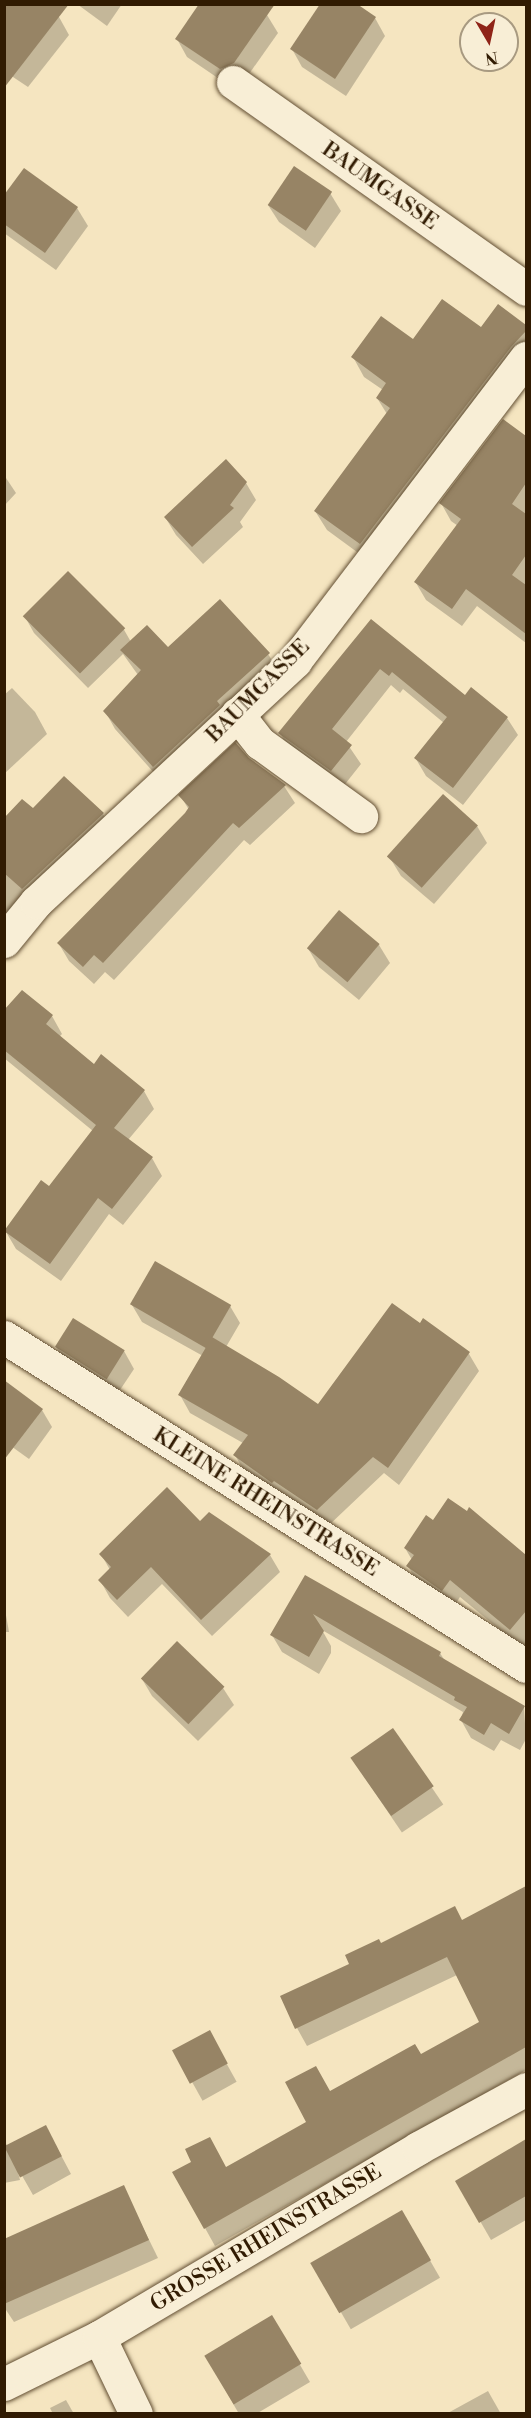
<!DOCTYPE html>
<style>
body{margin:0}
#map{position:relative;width:531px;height:2418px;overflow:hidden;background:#f5e5c0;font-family:"Libre Bodoni",serif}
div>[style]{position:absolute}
.shadow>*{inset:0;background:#0003;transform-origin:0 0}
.building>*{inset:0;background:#978465;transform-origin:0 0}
.roads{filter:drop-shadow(0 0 2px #624e32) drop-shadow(0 0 2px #624e32)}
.minor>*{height:33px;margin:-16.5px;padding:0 16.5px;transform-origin:16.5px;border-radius:16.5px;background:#f8eed6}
span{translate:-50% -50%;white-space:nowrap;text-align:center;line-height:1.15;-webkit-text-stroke:6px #f8eed6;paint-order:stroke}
.street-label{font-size:22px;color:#311b02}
.frame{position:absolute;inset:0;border:6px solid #311b02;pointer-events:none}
.north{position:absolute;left:459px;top:12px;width:60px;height:60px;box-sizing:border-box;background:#f8eed6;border:2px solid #a89a81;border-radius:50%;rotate:171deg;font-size:16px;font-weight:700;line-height:24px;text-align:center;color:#311b02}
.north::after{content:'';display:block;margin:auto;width:21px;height:27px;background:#8f2418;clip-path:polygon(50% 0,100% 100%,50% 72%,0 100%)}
</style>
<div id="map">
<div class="shadow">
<div style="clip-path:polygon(41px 4px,59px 17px,69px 35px,28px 87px,4px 71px)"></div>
<div style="clip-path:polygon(77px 4px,122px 4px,107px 26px)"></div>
<div style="clip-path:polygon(267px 15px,278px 33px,244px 81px,231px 87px,187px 57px,177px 39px)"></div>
<div style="clip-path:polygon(375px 18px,385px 36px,346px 96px,302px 67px,292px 49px)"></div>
<div style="clip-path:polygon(24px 170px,77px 208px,88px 226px,56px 270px,4px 233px,4px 197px)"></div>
<div style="clip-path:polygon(330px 193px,341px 211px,315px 248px,279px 222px,268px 205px)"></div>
<div style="clip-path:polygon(499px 306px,526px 326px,526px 361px,372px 563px,327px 530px,315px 511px,387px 414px,377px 398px,383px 390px,364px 377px,353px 357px,413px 341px,482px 329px)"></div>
<div style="clip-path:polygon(504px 421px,526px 438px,526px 643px,477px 606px,462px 626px,426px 600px,416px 583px,458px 526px,451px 521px,441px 503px)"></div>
<div style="clip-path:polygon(4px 475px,16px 493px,4px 506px)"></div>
<div style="clip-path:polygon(246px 483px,256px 500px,240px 522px,243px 527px,203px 564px,176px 535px,165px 517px)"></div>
<div style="clip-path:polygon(24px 615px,123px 628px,131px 642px,168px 650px,268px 654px,279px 671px,164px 784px,115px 729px,105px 711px,138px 675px,123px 654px,88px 688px,34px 633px)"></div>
<div style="clip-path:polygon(371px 621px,465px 697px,507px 718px,518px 735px,463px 805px,426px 776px,416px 759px,444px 723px,403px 689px,400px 693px,391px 685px,346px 742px,361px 764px,342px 788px,290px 751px,280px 733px)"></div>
<div style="clip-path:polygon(12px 688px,35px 712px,47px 734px,4px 774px,4px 695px)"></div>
<div style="clip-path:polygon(248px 759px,284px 786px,295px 803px,250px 845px,244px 840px,114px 980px,105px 972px,94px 984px,69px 961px,59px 944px,189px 810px,180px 795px)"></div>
<div style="clip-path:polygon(103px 814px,113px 832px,4px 939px,4px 823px)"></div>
<div style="clip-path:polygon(477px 826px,487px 843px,434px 904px,401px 876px,390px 858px)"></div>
<div style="clip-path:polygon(339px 912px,379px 945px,390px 963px,359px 1000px,319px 967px,309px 950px)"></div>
<div style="clip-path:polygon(4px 1013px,52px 1016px,62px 1034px,59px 1037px,94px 1066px,144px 1091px,154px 1109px,128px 1140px,152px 1158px,162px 1176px,123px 1225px,109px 1214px,61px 1281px,16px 1249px,6px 1232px,49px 1188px,93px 1131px,4px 1058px)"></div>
<div style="clip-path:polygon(132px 1305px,230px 1306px,240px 1323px,226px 1347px,318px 1406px,420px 1325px,469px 1354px,479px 1371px,399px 1485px,384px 1473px,327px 1527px,245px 1473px,235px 1455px,243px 1443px,190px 1413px,180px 1395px,203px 1356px,142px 1322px)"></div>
<div style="clip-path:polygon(56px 1347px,124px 1351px,134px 1369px,116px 1396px,66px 1364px)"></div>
<div style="clip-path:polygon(42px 1410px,52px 1427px,29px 1459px,4px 1441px)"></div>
<div style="clip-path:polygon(469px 1510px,526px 1557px,526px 1647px,523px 1644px,521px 1647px,460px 1597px,453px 1608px,418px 1584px,408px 1566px,412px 1560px,405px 1548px,433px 1522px,467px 1513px)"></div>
<div style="clip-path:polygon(199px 1523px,270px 1555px,280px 1572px,212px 1636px,162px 1584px,128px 1617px,110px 1598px,100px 1580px,110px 1570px,101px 1554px)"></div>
<div style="clip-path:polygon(305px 1577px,440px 1653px,445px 1661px,524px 1707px,526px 1739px,520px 1750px,501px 1740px,494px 1751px,471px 1738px,461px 1720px,463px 1712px,322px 1630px,331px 1646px,331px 1653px,319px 1674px,282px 1652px,272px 1635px)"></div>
<div style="clip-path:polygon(4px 1604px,9px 1632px,4px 1632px)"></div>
<div style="clip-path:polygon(142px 1679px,223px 1688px,234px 1705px,198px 1741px,152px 1696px)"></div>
<div style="left:393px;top:1730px;width:90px;height:50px;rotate:56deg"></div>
<div style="clip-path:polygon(524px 1889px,526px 1894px,526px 2070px,215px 2246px,205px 2228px,226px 2168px,308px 2123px,330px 2093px,421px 2056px,481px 2022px,457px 1975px,307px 2046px,297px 2028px,351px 1965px,381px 1945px,462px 1921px)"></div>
<div style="left:209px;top:2032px;width:57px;height:39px;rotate:61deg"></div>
<div style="clip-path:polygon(4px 2138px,7px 2146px,55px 2144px,71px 2174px,33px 2195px,16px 2165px,20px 2180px,4px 2183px)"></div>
<div style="clip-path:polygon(526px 2141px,526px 2220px,491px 2240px,457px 2181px)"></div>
<div style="clip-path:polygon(123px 2187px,158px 2258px,14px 2322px,4px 2307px,4px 2241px)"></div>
<div style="left:402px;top:2212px;width:76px;height:103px;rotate:60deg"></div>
<div style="clip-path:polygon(272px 2317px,310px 2382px,256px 2414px,239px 2414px,206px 2356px)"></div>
<div style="clip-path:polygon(488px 2391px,501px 2414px,446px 2414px)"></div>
<div style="clip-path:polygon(66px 2400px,74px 2414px,53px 2414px,50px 2408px)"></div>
</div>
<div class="building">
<div style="clip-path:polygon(4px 4px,69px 4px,4px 88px)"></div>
<div style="clip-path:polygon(199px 4px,275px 4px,234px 63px,220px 69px,175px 39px)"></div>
<div style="clip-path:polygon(320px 4px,357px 4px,376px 17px,335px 79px,290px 49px)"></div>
<div style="left:294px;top:166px;width:46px;height:47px;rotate:34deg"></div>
<div style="clip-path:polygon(24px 168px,78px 207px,45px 253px,4px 224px,4px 195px)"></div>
<div style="clip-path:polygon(442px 299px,481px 327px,498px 304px,526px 325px,526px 331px,511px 347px,360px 544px,314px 511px,390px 408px,376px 398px,386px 383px,351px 357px,381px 316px,413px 339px)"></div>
<div style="clip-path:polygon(503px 419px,526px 436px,526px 483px,512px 504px,526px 514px,526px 555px,512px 575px,526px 585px,526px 634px,466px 589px,452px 609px,414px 582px,461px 519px,439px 503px)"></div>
<div style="clip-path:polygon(226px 459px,247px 482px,230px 505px,234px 508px,192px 547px,164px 517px)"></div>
<div style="left:68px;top:571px;width:81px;height:64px;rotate:45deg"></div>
<div style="clip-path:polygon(220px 599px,270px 653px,217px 701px,220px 705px,153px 767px,103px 711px,141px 670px,120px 650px,147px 625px,168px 647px)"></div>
<div style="clip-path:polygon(371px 619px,465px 695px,471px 687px,508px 717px,453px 788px,414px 758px,447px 717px,392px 672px,389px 676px,380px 669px,332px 729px,352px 745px,331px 771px,278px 733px)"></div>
<div style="clip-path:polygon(235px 742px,249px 758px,286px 785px,239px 828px,233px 823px,103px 963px,94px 955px,83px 967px,57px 943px,185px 813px,189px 807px,178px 795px)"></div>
<div style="clip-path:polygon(64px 776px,104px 813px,22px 889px,4px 873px,4px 818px,22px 799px,33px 808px)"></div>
<div style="left:443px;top:794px;width:47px;height:84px;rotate:42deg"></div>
<div style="left:339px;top:910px;width:53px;height:50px;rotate:40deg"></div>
<div style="clip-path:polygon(22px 990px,53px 1015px,46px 1024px,94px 1064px,101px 1054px,145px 1090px,114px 1128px,153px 1157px,112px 1209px,98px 1198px,50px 1264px,4px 1231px,41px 1180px,49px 1186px,96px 1125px,4px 1050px,4px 1010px)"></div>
<div style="left:155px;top:1261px;width:88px;height:50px;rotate:30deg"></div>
<div style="clip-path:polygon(392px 1303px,420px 1323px,423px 1318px,470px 1352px,388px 1468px,373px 1457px,317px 1510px,274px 1481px,272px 1483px,233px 1455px,248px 1435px,178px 1395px,212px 1337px,279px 1377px,318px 1404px)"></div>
<div style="left:73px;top:1318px;width:61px;height:34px;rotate:32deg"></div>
<div style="clip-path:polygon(4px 1380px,43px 1409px,4px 1460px)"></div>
<div style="clip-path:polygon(167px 1487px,200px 1521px,209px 1512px,271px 1554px,201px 1620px,151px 1567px,117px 1600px,98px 1580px,111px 1567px,99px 1554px)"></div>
<div style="clip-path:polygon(448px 1498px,467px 1511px,469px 1507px,526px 1555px,526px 1611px,510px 1630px,450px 1580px,442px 1591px,406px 1566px,414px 1555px,404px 1548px,426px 1515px,433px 1520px)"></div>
<div style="clip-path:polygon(305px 1575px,441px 1652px,439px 1656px,525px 1706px,509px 1734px,491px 1723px,484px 1735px,459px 1720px,467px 1707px,454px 1700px,455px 1697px,313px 1614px,324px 1631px,309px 1657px,270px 1635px)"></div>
<div style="left:177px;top:1641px;width:66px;height:52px;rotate:44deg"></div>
<div style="left:393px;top:1728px;width:71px;height:52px;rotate:55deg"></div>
<div style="clip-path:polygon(526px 1886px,526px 2047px,204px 2229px,172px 2172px,191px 2162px,185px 2149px,210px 2137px,226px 2167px,306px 2122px,285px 2082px,316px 2066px,330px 2091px,415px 2044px,421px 2054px,479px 2022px,447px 1957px,295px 2029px,280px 1996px,349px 1964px,345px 1955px,379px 1939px,381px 1943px,455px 1906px,462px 1920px)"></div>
<div style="left:210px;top:2030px;width:38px;height:43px;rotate:62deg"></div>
<div style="left:46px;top:2125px;width:35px;height:47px;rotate:63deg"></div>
<div style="clip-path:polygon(526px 2139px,526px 2196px,479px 2223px,455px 2181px)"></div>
<div style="clip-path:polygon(124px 2185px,149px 2240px,4px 2304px,4px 2239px)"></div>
<div style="left:402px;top:2210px;width:58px;height:106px;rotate:60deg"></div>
<div style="left:272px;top:2315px;width:57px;height:79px;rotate:59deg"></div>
</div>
<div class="roads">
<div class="minor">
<div style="left:233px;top:82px;width:359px;rotate:35.2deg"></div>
<div style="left:237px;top:714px;width:37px;rotate:52deg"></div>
<div style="left:260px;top:743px;width:125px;rotate:35.9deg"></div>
<div style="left:4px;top:941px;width:50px;rotate:-50.6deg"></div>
<div style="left:36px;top:902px;width:354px;rotate:-42.9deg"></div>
<div style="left:295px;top:661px;width:381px;rotate:-52.7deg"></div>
<div style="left:4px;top:1337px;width:617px;rotate:32.22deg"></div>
<div style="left:99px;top:2337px;width:85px;rotate:64.3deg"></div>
<div style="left:4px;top:2384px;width:106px;rotate:-26.3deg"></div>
<div style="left:99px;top:2337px;width:371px;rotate:-30.6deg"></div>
<div style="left:418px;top:2148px;width:123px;rotate:-28.6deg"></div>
</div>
</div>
<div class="street-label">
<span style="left:380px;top:186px;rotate:35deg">BAUMGASSE</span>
<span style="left:258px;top:691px;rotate:-45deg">BAUMGASSE</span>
<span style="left:266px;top:1502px;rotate:32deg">KLEINE RHEINSTRASSE</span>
<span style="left:266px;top:2238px;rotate:-31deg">GROSSE RHEINSTRASSE</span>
</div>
<div class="frame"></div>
<div class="north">N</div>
</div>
